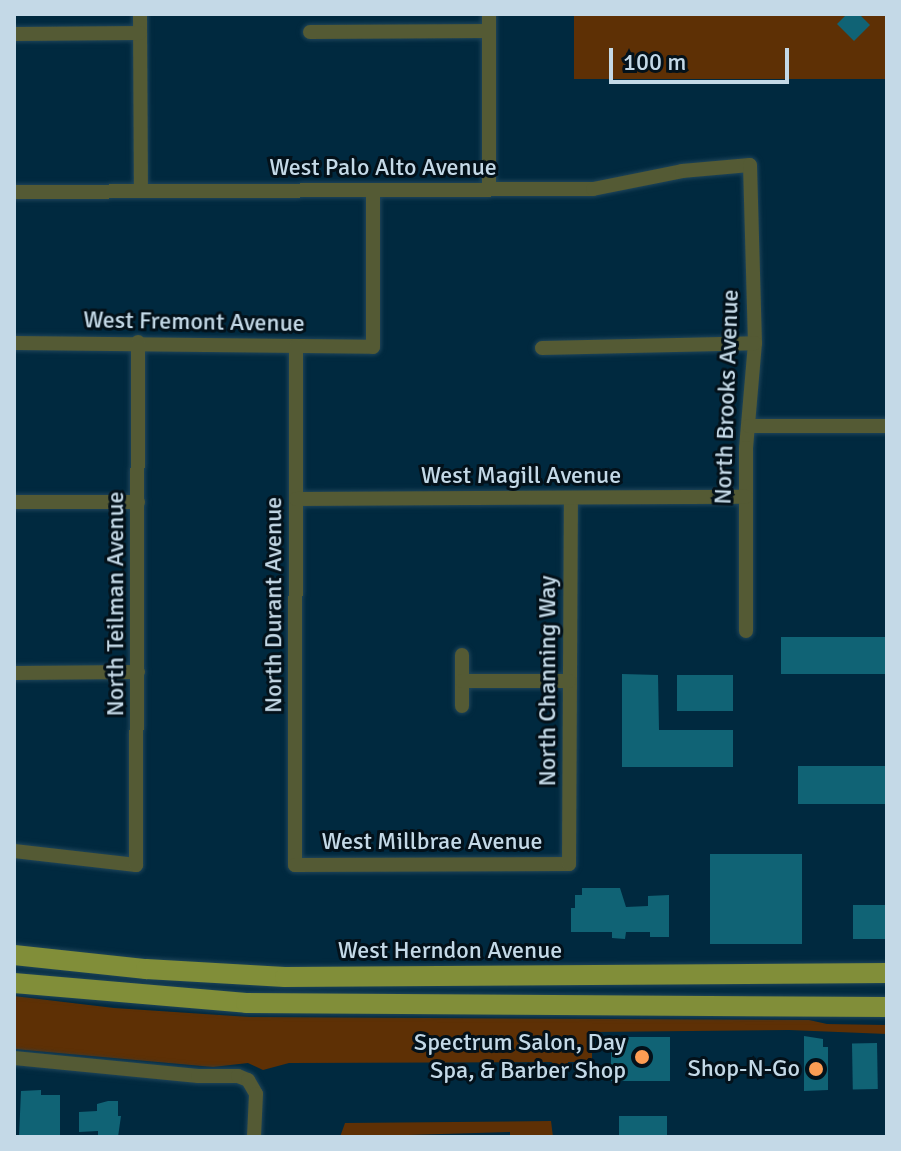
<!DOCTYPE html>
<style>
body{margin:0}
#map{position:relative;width:901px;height:1151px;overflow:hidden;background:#00293f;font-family:Signika,sans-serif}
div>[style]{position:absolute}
.green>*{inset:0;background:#5e3005;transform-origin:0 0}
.building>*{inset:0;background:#106375;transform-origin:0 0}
.roads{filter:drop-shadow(0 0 2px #1f455a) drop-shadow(0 0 2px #1f455a)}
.minor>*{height:14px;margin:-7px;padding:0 7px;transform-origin:7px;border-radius:7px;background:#545a34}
.primary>*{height:20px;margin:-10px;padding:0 10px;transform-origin:10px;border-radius:10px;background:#818e39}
.dots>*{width:22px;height:22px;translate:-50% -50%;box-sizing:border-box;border:4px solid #03111a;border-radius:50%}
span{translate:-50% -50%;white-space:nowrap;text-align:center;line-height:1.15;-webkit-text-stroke:6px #03111a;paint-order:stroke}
.street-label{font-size:24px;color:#c4d9e7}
.poi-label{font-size:24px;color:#c4d9e7}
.right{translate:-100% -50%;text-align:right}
.frame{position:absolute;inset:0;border:16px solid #c4d9e7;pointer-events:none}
.scale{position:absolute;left:609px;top:48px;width:180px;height:36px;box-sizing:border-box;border:4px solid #c4d9e7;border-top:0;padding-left:10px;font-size:24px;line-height:28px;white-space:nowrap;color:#c4d9e7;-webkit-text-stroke:6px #03111a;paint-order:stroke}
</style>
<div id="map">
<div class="green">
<div style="left:574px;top:14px;width:313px;height:65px"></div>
<div style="clip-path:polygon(14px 996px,114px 1008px,250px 1017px,809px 1020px,827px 1024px,887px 1025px,887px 1034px,789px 1030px,592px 1032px,592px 1062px,568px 1062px,568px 1071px,551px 1062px,289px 1063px,263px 1070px,248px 1063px,213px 1067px,14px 1049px)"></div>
<div style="clip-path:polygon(551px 1121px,553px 1137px,510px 1137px,510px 1132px,340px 1137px,345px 1123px)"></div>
</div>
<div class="building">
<div style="clip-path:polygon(847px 14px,859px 14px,870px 25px,854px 41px,837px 24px)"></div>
<div style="left:781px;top:637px;width:106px;height:37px"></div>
<div style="clip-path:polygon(622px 674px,658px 675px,659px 730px,733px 730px,733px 767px,622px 767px)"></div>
<div style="left:677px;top:675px;width:56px;height:36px"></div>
<div style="left:798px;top:766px;width:89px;height:38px"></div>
<div style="left:710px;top:854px;width:92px;height:90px"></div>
<div style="clip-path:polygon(582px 888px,620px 888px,626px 907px,648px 906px,648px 896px,669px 895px,669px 937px,650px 937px,650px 932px,626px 932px,625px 939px,612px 938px,612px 932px,571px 932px,571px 908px,575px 908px,575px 895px,582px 895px)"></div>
<div style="left:853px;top:905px;width:34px;height:34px"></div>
<div style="clip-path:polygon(804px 1036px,823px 1039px,823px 1047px,828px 1047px,828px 1090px,804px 1091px)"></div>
<div style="left:611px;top:1037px;width:59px;height:44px"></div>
<div style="left:877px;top:1043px;width:46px;height:25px;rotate:89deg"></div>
<div style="clip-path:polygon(41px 1090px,41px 1095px,60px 1095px,60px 1137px,19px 1137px,21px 1091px)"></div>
<div style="clip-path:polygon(108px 1101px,118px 1101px,118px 1116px,121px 1116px,118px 1137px,98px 1137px,98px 1131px,79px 1132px,79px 1112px,97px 1111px,97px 1104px)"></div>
<div style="left:619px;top:1116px;width:48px;height:21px"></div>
</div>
<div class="roads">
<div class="minor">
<div style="left:140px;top:14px;width:177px;rotate:89.7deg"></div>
<div style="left:310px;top:32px;width:179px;rotate:-0.3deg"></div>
<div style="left:14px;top:34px;width:126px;rotate:-0.5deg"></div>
<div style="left:489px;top:189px;width:175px;rotate:-90deg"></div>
<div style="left:14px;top:192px;width:579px;rotate:-0.3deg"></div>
<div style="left:593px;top:189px;width:91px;rotate:-11.4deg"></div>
<div style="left:682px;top:171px;width:68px;rotate:-5deg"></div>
<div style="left:750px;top:165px;width:178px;rotate:88.4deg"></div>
<div style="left:755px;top:343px;width:105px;rotate:94.9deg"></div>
<div style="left:746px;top:448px;width:183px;rotate:90deg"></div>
<div style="left:14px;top:343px;width:359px;rotate:0.6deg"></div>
<div style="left:373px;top:347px;width:157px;rotate:-90deg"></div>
<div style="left:296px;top:346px;width:519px;rotate:90.11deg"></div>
<div style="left:295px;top:865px;width:274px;rotate:-0.2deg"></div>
<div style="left:569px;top:864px;width:366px;rotate:-89.7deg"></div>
<div style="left:542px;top:348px;width:213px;rotate:-1.3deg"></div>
<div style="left:749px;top:426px;width:138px"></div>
<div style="left:296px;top:499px;width:450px;rotate:-0.3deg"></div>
<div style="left:14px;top:502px;width:124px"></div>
<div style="left:462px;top:655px;width:51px;rotate:90deg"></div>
<div style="left:14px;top:673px;width:124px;rotate:-0.5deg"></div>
<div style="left:462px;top:681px;width:107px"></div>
<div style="left:14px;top:851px;width:123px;rotate:6.5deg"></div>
<div style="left:136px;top:865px;width:523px;rotate:-89.78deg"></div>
<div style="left:14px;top:1058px;width:185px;rotate:5.6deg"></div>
<div style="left:198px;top:1076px;width:40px"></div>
<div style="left:238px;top:1076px;width:11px;rotate:22deg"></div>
<div style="left:248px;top:1080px;width:16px;rotate:60deg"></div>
<div style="left:256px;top:1094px;width:43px;rotate:92.7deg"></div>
</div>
<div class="primary">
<div style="left:14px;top:955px;width:133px;rotate:6.1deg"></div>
<div style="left:146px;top:969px;width:139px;rotate:3.3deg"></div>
<div style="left:285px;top:977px;width:602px;rotate:-0.38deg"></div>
<div style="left:14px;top:983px;width:233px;rotate:4.9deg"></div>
<div style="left:246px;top:1003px;width:641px;rotate:0.36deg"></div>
</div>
</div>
<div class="dots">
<div style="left:642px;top:1057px;background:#fc9d53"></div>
<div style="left:816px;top:1069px;background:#fc9d53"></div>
</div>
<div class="street-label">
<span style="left:383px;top:168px">West Palo Alto Avenue</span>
<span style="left:194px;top:322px;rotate:1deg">West Fremont Avenue</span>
<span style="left:727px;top:397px;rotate:-88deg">North Brooks Avenue</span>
<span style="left:521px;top:476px">West Magill Avenue</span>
<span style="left:116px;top:604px;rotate:-90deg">North Teilman Avenue</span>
<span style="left:274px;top:605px;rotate:-90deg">North Durant Avenue</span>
<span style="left:548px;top:681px;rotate:-90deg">North Channing Way</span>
<span style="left:432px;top:842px">West Millbrae Avenue</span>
<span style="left:450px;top:951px">West Herndon Avenue</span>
</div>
<div class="poi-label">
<span class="right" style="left:626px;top:1057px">Spectrum Salon, Day<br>Spa, &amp; Barber Shop</span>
<span class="right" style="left:800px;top:1069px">Shop-N-Go</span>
</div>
<div class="frame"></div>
<div class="scale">100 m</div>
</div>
